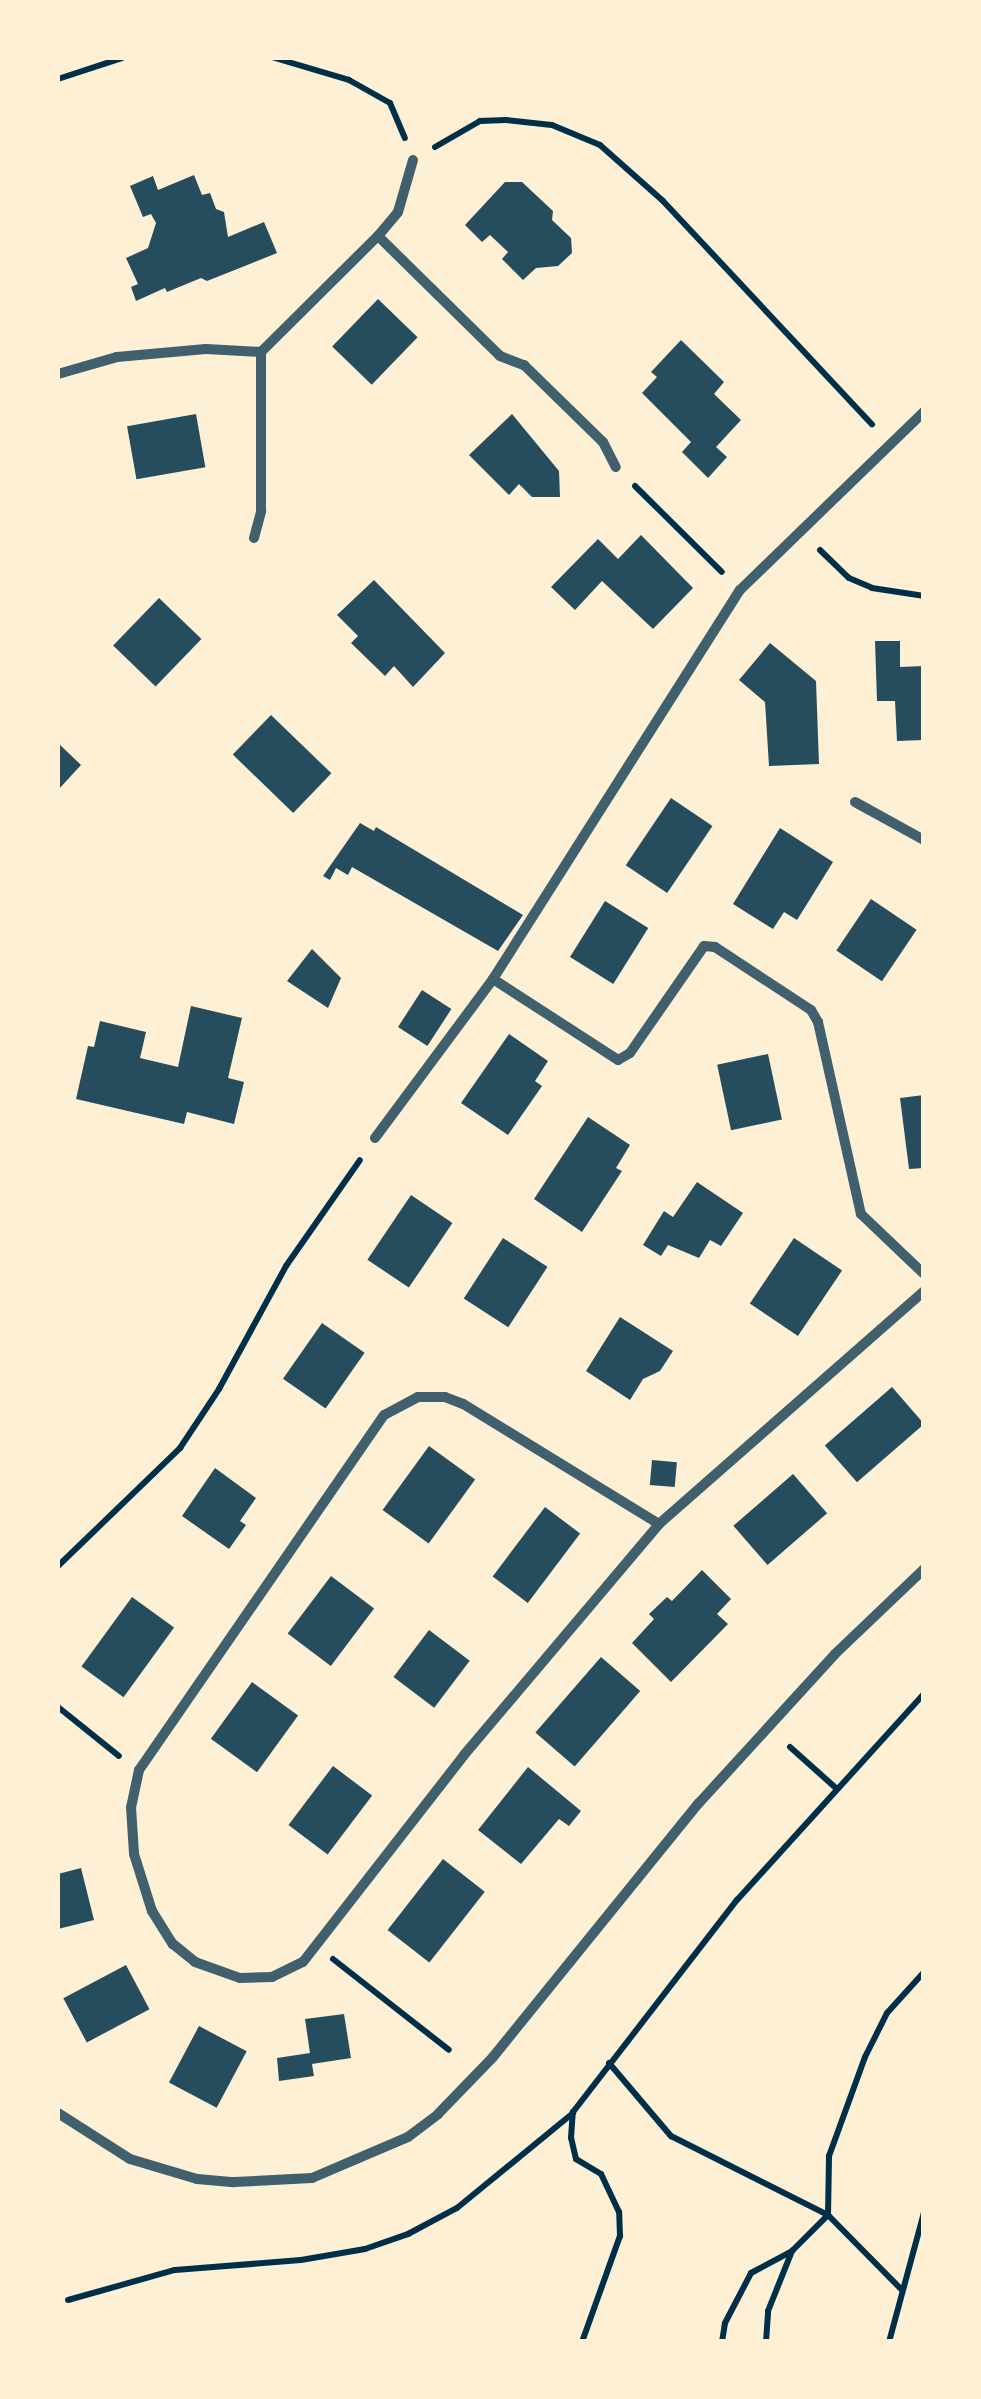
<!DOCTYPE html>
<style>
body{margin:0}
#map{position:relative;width:981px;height:2399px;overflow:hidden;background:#fdf0d5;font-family:Quicksand,sans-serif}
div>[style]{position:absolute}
.building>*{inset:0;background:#264d5e;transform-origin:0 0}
.path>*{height:6px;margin:-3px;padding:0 3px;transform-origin:3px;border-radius:3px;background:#003049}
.minor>*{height:10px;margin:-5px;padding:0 5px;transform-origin:5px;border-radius:5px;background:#3f606c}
span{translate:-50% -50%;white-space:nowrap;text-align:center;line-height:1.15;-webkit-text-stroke:8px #fdf0d5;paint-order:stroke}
.frame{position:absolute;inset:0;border:60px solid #fdf0d5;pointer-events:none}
</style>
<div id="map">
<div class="building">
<div style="clip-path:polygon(194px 175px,202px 195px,210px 193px,216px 209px,224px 212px,228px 237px,264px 222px,277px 253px,207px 281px,201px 278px,167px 292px,165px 288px,136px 301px,131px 287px,138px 284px,126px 258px,148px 248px,156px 223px,151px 214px,143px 217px,130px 186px,153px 176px,158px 190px)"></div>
<div style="clip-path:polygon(505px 182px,522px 182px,553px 211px,552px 220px,571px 238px,572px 253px,558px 266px,536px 268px,523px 280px,502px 259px,508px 252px,490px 235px,482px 242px,465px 225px)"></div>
<div style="left:378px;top:299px;width:55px;height:66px;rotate:44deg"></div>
<div style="clip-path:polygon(681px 340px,724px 382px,714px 394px,741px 420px,716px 447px,727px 457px,708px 478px,682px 452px,691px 442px,642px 393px,657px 377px,651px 372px)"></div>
<div style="left:196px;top:414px;width:54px;height:70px;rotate:80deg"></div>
<div style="clip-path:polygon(512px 414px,559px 471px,560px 497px,532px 497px,519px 484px,509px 495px,469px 455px)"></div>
<div style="clip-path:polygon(641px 535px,693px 588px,653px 629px,602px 581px,575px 610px,551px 587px,598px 539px,618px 559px)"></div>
<div style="clip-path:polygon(374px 580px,445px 653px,413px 687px,394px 666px,385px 676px,351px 643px,358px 636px,337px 615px)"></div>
<div style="left:159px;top:598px;width:59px;height:66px;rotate:44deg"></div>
<div style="clip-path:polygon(875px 641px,900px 641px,900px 667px,924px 666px,924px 740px,897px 741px,895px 701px,877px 701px)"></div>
<div style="clip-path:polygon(770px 643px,816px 681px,819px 764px,769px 766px,765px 702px,739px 680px)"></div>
<div style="left:271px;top:715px;width:84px;height:55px;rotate:44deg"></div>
<div style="clip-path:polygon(58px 743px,81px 765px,58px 790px)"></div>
<div style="left:671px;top:798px;width:50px;height:81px;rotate:34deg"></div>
<div style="clip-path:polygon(360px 823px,374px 831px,376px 827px,523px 915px,498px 951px,352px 867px,348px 875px,336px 868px,330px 880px,323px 876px)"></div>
<div style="clip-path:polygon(780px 828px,833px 862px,797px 920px,784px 912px,773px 929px,733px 904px)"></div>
<div style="left:871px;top:899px;width:55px;height:62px;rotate:34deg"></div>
<div style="left:605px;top:901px;width:51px;height:66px;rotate:32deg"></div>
<div style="clip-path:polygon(312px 949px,341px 978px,328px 1008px,287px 981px)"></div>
<div style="left:422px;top:990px;width:35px;height:44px;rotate:33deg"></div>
<div style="clip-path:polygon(191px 1006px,242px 1018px,228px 1078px,244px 1082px,234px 1124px,187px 1112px,184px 1124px,76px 1099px,88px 1046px,94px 1047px,100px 1021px,146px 1032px,140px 1058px,178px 1067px)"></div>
<div style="clip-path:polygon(509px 1034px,548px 1061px,535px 1081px,542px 1086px,508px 1135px,461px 1103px)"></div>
<div style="left:768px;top:1054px;width:67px;height:52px;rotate:78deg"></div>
<div style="clip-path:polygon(924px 1095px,924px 1168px,909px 1169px,900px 1098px)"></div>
<div style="clip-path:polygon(588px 1117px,630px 1145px,616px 1168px,622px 1171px,582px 1232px,534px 1199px)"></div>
<div style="clip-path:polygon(697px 1182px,743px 1213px,721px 1246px,710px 1240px,699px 1258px,668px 1245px,661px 1256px,643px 1245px,664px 1211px,673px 1217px)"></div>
<div style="left:411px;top:1195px;width:50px;height:78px;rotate:34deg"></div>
<div style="left:503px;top:1238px;width:53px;height:72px;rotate:33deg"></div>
<div style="left:794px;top:1238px;width:58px;height:79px;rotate:34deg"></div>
<div style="clip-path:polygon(620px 1317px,673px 1351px,660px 1371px,643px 1379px,630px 1400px,586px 1371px)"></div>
<div style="left:322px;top:1323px;width:52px;height:68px;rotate:35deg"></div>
<div style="left:892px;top:1387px;width:49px;height:89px;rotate:49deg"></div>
<div style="left:429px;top:1446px;width:57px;height:79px;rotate:36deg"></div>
<div style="left:652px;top:1460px;width:25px;height:25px;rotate:5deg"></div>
<div style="clip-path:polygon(215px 1468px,256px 1498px,240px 1521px,246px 1525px,229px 1549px,182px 1516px)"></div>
<div style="left:793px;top:1474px;width:52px;height:79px;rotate:49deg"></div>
<div style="left:545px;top:1507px;width:44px;height:87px;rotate:37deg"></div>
<div style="clip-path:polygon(702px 1570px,731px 1599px,717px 1614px,728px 1624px,671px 1682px,632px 1643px,654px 1619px,649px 1614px,667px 1597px,672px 1601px)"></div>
<div style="left:331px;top:1576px;width:54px;height:72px;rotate:37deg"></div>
<div style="left:132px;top:1597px;width:52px;height:86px;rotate:36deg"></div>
<div style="left:429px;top:1630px;width:51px;height:59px;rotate:37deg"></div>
<div style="left:601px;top:1657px;width:52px;height:100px;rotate:41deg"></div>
<div style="left:252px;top:1682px;width:57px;height:70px;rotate:36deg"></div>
<div style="left:333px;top:1766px;width:49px;height:74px;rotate:37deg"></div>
<div style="clip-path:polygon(528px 1767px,581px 1811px,569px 1826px,559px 1819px,521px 1864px,478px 1830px)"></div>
<div style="left:443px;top:1859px;width:53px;height:90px;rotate:38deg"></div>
<div style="clip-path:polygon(81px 1868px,94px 1920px,58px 1929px,58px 1874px)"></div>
<div style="left:126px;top:1965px;width:50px;height:71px;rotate:62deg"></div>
<div style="clip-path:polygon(344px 2014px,351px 2058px,312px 2064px,314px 2076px,279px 2081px,277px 2058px,310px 2053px,305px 2019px)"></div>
<div style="left:199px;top:2026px;width:54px;height:64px;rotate:28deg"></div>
</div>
<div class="path">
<div style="left:275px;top:58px;width:77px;rotate:16.6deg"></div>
<div style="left:349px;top:80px;width:47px;rotate:29.3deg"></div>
<div style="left:390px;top:103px;width:38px;rotate:67deg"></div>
<div style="left:58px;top:79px;width:67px;rotate:-18.2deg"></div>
<div style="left:435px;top:147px;width:52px;rotate:-30deg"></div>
<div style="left:480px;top:121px;width:26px;rotate:-2deg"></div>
<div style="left:506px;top:120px;width:46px;rotate:6.2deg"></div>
<div style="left:552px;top:125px;width:52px;rotate:22.6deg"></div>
<div style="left:600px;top:145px;width:84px;rotate:41.6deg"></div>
<div style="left:663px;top:201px;width:306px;rotate:46.9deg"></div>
<div style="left:635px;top:486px;width:122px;rotate:44.7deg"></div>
<div style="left:820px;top:550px;width:40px;rotate:44deg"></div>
<div style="left:849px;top:578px;width:25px;rotate:23deg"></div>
<div style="left:872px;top:588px;width:53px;rotate:8.7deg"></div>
<div style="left:58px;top:1566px;width:170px;rotate:-44deg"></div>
<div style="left:180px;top:1448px;width:71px;rotate:-56.5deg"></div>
<div style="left:219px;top:1389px;width:140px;rotate:-61.4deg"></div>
<div style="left:286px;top:1266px;width:129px;rotate:-55.1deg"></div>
<div style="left:58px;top:1707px;width:78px;rotate:38.8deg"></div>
<div style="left:790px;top:1747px;width:63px;rotate:41.8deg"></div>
<div style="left:333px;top:1959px;width:147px;rotate:38.1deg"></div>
<div style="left:609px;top:2063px;width:96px;rotate:49.7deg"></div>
<div style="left:671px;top:2136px;width:176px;rotate:26.7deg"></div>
<div style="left:828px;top:2215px;width:105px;rotate:45.4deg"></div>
<div style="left:68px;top:2300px;width:111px;rotate:-15.7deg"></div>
<div style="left:175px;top:2270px;width:126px;rotate:-4.5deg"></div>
<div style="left:301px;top:2260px;width:65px;rotate:-9.8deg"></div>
<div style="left:365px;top:2249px;width:46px;rotate:-19.2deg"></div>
<div style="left:408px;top:2234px;width:55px;rotate:-28deg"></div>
<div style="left:457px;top:2208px;width:150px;rotate:-39.3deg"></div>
<div style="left:582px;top:2342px;width:113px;rotate:-70.3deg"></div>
<div style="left:620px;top:2236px;width:24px;rotate:-92deg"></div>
<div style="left:619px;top:2212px;width:42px;rotate:-115.3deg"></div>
<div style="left:601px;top:2174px;width:29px;rotate:-149deg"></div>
<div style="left:576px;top:2159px;width:22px;rotate:-103deg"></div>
<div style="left:571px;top:2138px;width:26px;rotate:-86deg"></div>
<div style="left:573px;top:2112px;width:268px;rotate:-52.3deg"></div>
<div style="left:737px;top:1900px;width:278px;rotate:-47.8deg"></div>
<div style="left:722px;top:2342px;width:19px;rotate:-81deg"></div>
<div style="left:725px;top:2323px;width:56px;rotate:-62.5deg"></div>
<div style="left:751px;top:2273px;width:47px;rotate:-28.2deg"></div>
<div style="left:766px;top:2342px;width:31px;rotate:-86deg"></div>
<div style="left:768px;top:2311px;width:65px;rotate:-68.2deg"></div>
<div style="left:792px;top:2251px;width:51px;rotate:-45deg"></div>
<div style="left:828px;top:2215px;width:59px;rotate:-89deg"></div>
<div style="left:829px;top:2156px;width:105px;rotate:-70deg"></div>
<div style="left:865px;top:2057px;width:49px;rotate:-63.4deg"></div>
<div style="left:887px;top:2013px;width:55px;rotate:-47.9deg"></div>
<div style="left:889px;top:2342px;width:135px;rotate:-74.9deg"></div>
</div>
<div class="minor">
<div style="left:378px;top:236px;width:31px;rotate:-50deg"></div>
<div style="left:398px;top:212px;width:54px;rotate:-73.9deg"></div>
<div style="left:58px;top:374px;width:61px;rotate:-16.1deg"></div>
<div style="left:117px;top:357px;width:89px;rotate:-5.1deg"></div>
<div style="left:206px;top:349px;width:55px;rotate:3.1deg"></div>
<div style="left:261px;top:352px;width:165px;rotate:-44.8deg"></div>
<div style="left:378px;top:236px;width:171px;rotate:44.5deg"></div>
<div style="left:500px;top:356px;width:26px;rotate:21deg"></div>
<div style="left:524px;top:365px;width:110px;rotate:44.3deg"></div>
<div style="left:603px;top:442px;width:28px;rotate:63deg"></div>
<div style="left:254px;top:538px;width:28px;rotate:-75deg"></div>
<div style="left:261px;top:511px;width:159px;rotate:-90deg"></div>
<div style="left:855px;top:802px;width:79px;rotate:28.8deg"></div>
<div style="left:493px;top:979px;width:149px;rotate:32.9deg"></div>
<div style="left:618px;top:1060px;width:14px;rotate:-30deg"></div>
<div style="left:630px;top:1053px;width:130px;rotate:-55.3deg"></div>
<div style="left:704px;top:946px;width:11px;rotate:5deg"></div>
<div style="left:715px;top:947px;width:115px;rotate:33.3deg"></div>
<div style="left:811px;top:1010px;width:14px;rotate:60deg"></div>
<div style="left:818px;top:1022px;width:197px;rotate:77.4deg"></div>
<div style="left:861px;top:1214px;width:87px;rotate:43.6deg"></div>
<div style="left:375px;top:1138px;width:198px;rotate:-53.4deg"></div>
<div style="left:493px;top:979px;width:461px;rotate:-57.6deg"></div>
<div style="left:740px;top:590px;width:256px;rotate:-44.1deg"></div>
<div style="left:659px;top:1524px;width:230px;rotate:-148.5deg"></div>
<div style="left:463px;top:1404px;width:19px;rotate:-159deg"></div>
<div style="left:445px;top:1397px;width:27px;rotate:180deg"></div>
<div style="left:418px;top:1397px;width:38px;rotate:152deg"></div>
<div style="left:384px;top:1415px;width:431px;rotate:124.6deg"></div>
<div style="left:139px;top:1770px;width:38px;rotate:102deg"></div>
<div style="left:131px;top:1807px;width:47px;rotate:86.3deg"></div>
<div style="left:134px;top:1854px;width:60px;rotate:72.5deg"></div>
<div style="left:152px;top:1911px;width:39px;rotate:58deg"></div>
<div style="left:173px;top:1944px;width:28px;rotate:39deg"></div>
<div style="left:195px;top:1962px;width:48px;rotate:19.6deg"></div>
<div style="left:240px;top:1978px;width:32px;rotate:-2deg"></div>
<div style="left:272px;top:1977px;width:34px;rotate:-26deg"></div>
<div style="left:303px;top:1962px;width:262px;rotate:-52.1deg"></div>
<div style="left:464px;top:1755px;width:302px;rotate:-49.8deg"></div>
<div style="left:659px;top:1524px;width:353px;rotate:-41.3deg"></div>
<div style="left:58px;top:2113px;width:85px;rotate:32.6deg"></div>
<div style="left:130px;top:2159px;width:70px;rotate:16.6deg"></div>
<div style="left:197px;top:2179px;width:37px;rotate:5deg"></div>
<div style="left:234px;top:2182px;width:78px;rotate:-2.9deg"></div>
<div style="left:312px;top:2178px;width:104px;rotate:-23.1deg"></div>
<div style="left:408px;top:2137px;width:38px;rotate:-37deg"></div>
<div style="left:438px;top:2114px;width:79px;rotate:-46deg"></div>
<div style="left:493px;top:2057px;width:327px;rotate:-51deg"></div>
<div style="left:699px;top:1803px;width:202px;rotate:-47.6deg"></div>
<div style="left:835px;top:1654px;width:123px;rotate:-43.7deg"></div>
</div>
<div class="frame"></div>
</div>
